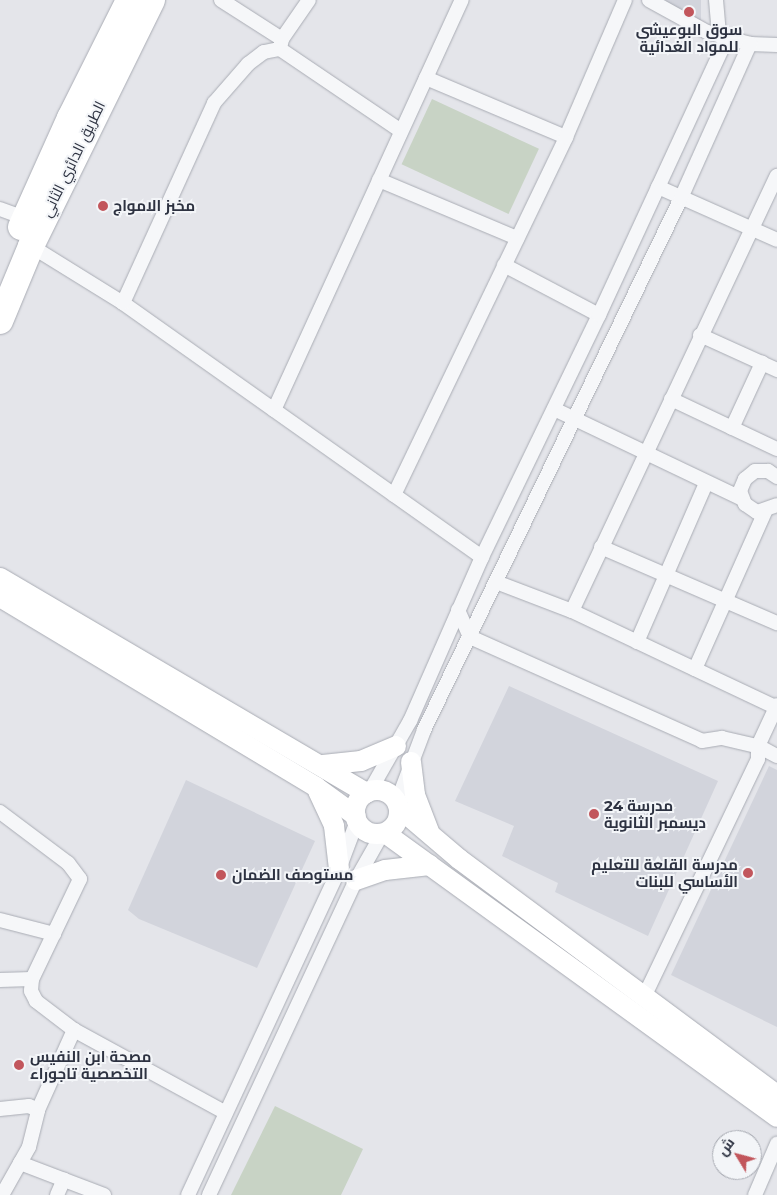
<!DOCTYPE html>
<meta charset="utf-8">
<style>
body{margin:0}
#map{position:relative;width:777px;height:1195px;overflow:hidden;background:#e4e5ea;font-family:Montserrat,Cairo,sans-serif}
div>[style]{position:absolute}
.built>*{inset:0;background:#d2d4dc}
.green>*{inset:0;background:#c8d3c5;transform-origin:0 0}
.roads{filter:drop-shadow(0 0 1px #a9acb4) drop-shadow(0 0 1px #a9acb4)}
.street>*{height:14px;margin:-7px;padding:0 7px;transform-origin:7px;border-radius:7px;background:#f6f7f9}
.secondary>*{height:20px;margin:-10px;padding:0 10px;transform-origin:10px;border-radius:10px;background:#fff}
.secondary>.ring{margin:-10px;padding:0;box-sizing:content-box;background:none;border:20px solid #fff;border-radius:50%}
.highway>*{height:26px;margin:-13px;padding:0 13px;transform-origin:13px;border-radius:13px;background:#fff}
.dots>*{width:14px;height:14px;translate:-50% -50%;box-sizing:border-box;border:2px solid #f3f5f8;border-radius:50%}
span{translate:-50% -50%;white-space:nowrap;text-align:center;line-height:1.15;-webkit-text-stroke:4px #f3f5f8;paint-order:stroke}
.poi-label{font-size:15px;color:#2d3241;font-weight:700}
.left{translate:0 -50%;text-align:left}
.right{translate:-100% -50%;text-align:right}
.street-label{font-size:15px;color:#2d3241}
.north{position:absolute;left:712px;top:1130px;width:50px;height:50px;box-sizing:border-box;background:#f3f5f8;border:1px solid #a4a7af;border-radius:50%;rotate:307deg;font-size:14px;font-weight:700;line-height:20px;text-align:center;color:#2d3241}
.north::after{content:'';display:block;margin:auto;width:18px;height:22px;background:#c2565c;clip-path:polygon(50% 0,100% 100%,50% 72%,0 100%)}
</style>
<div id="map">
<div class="built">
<div style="clip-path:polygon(666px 0,701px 0,701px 21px,664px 5px)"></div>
<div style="clip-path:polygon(509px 686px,718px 781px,648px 936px,555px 892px,558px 883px,502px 856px,514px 826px,455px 801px)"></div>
<div style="clip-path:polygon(769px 766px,777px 770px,777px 1027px,671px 975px)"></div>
<div style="clip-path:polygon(186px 780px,315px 841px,257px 968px,139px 919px,128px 910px)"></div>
</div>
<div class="green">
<div style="left:432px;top:99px;width:118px;height:72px;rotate:25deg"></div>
<div style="clip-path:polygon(275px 1106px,363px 1149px,341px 1195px,231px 1195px)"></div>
</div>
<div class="roads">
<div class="street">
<div style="left:221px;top:0;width:72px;rotate:32.6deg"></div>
<div style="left:649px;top:0;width:66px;rotate:28.9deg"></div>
<div style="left:707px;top:32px;width:45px;rotate:15.6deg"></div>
<div style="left:750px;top:44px;width:27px;rotate:2deg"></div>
<div style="left:716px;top:0;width:35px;rotate:85deg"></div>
<div style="left:280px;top:48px;width:9px;rotate:-77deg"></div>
<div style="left:282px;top:39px;width:47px;rotate:-55.3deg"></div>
<div style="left:426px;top:78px;width:152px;rotate:22.9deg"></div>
<div style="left:379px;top:180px;width:150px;rotate:22.8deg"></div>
<div style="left:658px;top:187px;width:130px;rotate:24deg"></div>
<div style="left:0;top:209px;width:27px;rotate:20deg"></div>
<div style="left:31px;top:246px;width:108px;rotate:31.8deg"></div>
<div style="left:123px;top:303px;width:440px;rotate:35.3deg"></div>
<div style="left:504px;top:265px;width:107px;rotate:27.8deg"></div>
<div style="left:123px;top:303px;width:220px;rotate:-65.5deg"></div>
<div style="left:214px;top:103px;width:52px;rotate:-48.9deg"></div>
<div style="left:248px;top:64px;width:20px;rotate:-37deg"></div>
<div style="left:264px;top:52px;width:16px;rotate:-11deg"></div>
<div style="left:280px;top:49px;width:146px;rotate:34.1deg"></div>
<div style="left:700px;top:335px;width:85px;rotate:24.4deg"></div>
<div style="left:671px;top:399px;width:117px;rotate:25.3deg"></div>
<div style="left:554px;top:409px;width:207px;rotate:25.5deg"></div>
<div style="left:274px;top:410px;width:451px;rotate:-65.4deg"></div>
<div style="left:732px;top:428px;width:72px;rotate:-65.2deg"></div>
<div style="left:777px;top:477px;width:11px;rotate:-146deg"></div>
<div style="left:768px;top:471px;width:13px;rotate:180deg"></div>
<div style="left:755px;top:471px;width:13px;rotate:141deg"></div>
<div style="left:745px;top:479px;width:13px;rotate:113deg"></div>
<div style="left:740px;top:491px;width:14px;rotate:69deg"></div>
<div style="left:745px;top:504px;width:14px;rotate:34deg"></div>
<div style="left:757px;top:512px;width:21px;rotate:-19deg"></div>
<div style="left:394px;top:495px;width:397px;rotate:-64.3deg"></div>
<div style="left:566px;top:137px;width:149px;rotate:-66.7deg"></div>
<div style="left:601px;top:547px;width:192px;rotate:23.4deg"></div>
<div style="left:496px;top:582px;width:81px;rotate:20.9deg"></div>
<div style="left:572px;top:611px;width:481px;rotate:-64.8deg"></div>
<div style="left:458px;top:610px;width:30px;rotate:66deg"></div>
<div style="left:470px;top:637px;width:254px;rotate:24.1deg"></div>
<div style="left:702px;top:741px;width:20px;rotate:-9deg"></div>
<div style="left:722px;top:738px;width:37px;rotate:13deg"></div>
<div style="left:758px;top:746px;width:21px;rotate:28deg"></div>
<div style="left:572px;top:611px;width:225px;rotate:25.3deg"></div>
<div style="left:637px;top:642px;width:173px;rotate:-66.5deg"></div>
<div style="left:695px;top:669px;width:172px;rotate:-66deg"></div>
<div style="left:370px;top:791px;width:81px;rotate:-60.3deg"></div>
<div style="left:410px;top:721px;width:179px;rotate:-66.3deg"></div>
<div style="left:482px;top:557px;width:269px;rotate:-64.2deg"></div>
<div style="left:599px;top:315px;width:307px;rotate:-65.2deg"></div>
<div style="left:397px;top:802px;width:77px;rotate:-69.4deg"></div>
<div style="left:424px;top:730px;width:591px;rotate:-64.22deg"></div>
<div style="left:681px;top:198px;width:169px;rotate:-65.9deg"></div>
<div style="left:0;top:812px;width:85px;rotate:36.9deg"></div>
<div style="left:68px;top:863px;width:20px;rotate:53deg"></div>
<div style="left:80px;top:879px;width:111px;rotate:115.6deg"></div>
<div style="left:32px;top:979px;width:12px;rotate:95deg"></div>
<div style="left:31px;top:991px;width:11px;rotate:63deg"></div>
<div style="left:36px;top:1001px;width:48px;rotate:37.3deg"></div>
<div style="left:74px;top:1030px;width:173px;rotate:28.6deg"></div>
<div style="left:0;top:920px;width:56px;rotate:14.5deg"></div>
<div style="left:0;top:980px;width:32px;rotate:-2deg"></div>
<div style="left:644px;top:997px;width:264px;rotate:-64.4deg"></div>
<div style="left:758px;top:759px;width:13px;rotate:-90deg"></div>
<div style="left:758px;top:746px;width:45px;rotate:-65.1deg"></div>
<div style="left:0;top:1109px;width:29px;rotate:-6deg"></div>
<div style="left:29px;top:1106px;width:10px;rotate:24deg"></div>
<div style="left:20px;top:1163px;width:90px;rotate:20.9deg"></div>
<div style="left:2px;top:1195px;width:55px;rotate:-60.6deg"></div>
<div style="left:29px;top:1147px;width:38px;rotate:-76deg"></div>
<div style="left:38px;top:1110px;width:88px;rotate:-65.8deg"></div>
<div style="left:57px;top:1195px;width:17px;rotate:-66deg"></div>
<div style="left:188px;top:1195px;width:359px;rotate:-65.1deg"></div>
<div style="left:339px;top:869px;width:51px;rotate:-69.4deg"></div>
<div style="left:209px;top:1195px;width:348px;rotate:-65deg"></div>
<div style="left:356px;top:880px;width:53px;rotate:-60.5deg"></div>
<div style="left:755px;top:1195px;width:56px;rotate:-66.7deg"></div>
</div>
<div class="secondary">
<div style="left:0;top:578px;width:425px;rotate:30.4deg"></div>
<div style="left:0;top:597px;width:369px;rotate:31deg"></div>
<div style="left:316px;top:787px;width:49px;rotate:35.9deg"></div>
<div style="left:411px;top:762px;width:33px;rotate:83deg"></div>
<div style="left:415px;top:795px;width:39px;rotate:69deg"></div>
<div style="left:323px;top:765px;width:38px;rotate:-6deg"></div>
<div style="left:361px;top:761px;width:38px;rotate:-23deg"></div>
<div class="ring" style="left:355px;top:790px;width:24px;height:24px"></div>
<div style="left:318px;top:791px;width:38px;rotate:65deg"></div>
<div style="left:334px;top:826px;width:43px;rotate:83.4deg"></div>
<div style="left:399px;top:808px;width:79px;rotate:40.4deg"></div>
<div style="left:459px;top:859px;width:396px;rotate:36.6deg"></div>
<div style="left:385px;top:833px;width:484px;rotate:35.9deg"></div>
<div style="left:356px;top:880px;width:31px;rotate:-19deg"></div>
<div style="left:385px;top:870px;width:45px;rotate:-6.3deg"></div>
</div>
<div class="highway">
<div style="left:21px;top:227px;width:120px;rotate:-65.8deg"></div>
<div style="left:70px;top:118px;width:132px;rotate:-63.4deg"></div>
<div style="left:0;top:321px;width:81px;rotate:-67.5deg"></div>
<div style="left:31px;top:246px;width:274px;rotate:-63.8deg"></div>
</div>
</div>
<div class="dots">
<div style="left:689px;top:12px;background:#c2565c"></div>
<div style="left:103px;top:206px;background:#c2565c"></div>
<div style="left:594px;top:814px;background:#c2565c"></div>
<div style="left:748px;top:873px;background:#c2565c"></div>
<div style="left:221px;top:875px;background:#c2565c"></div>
<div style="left:19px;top:1065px;background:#c2565c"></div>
</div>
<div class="poi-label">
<span style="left:689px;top:38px">سوق البوعيشي<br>للمواد الغدائية</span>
<span class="left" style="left:113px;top:206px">مخبز الامواج</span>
<span class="left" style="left:604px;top:814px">مدرسة 24<br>ديسمبر الثانوية</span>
<span class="right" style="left:738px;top:873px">مدرسة القلعة للتعليم<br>الأساسي للبنات</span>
<span class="left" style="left:232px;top:875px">مستوصف الضمان</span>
<span class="left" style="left:30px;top:1065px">مصحة ابن النفيس<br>التخصصية تاجوراء</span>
</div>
<div class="street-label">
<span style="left:73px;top:159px;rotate:-64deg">الطريق الدائري الثاني</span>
</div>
<div class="north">ش</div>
</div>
